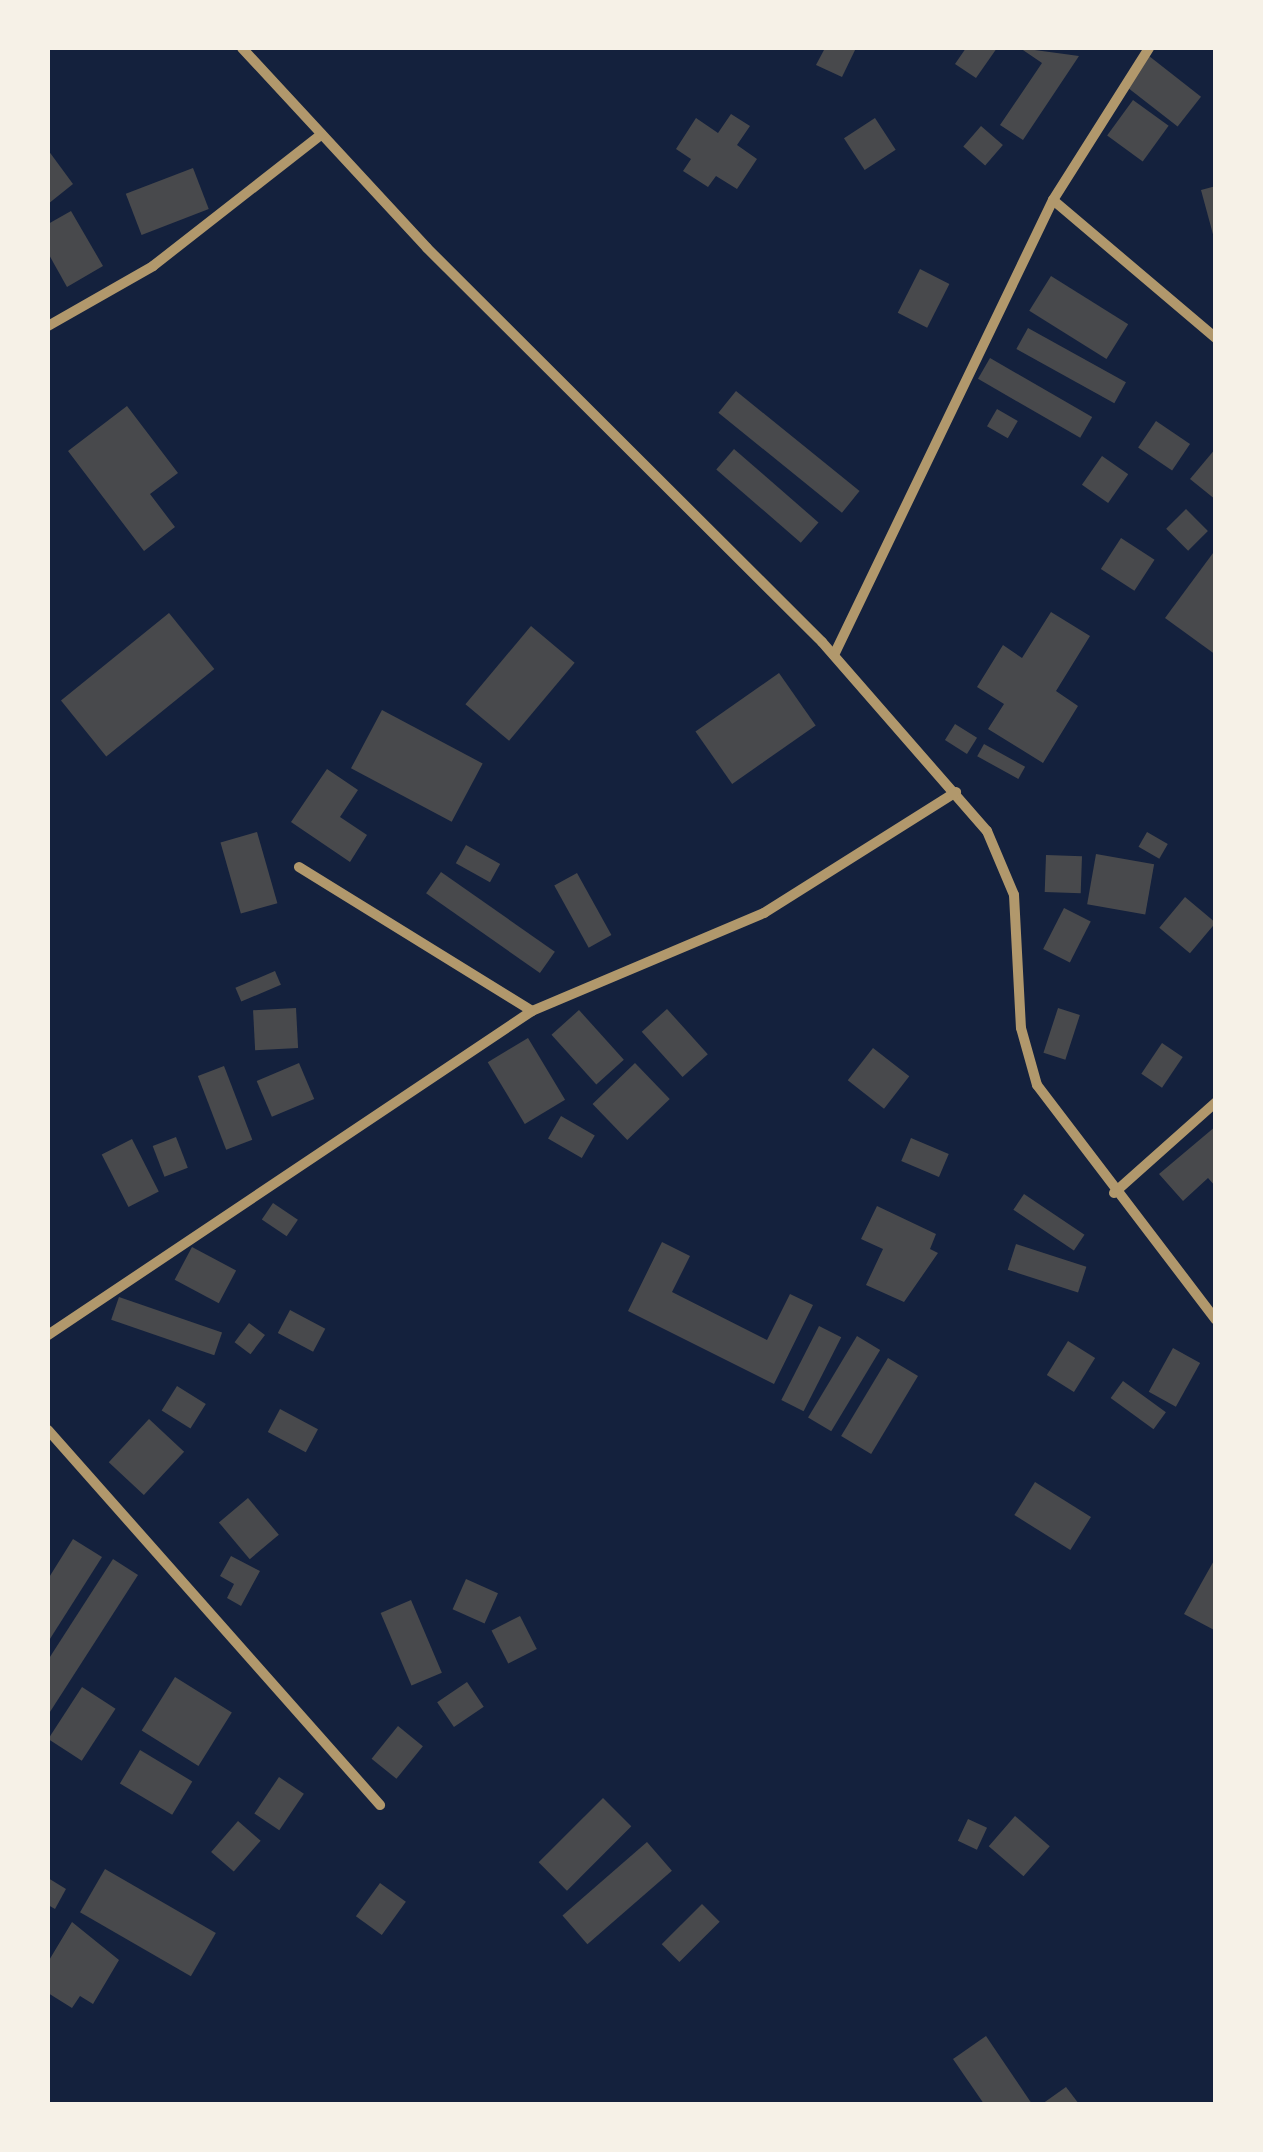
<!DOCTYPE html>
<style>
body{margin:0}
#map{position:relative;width:1263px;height:2152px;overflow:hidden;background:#14213d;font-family:"Space Grotesk",sans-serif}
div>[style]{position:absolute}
.building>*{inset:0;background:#48494c;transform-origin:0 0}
.minor>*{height:10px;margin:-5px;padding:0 5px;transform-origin:5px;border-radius:5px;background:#b1986c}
span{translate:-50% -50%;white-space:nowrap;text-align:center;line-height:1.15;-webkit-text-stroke:8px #f6f1e7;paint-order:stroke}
.frame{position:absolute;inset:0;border:50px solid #f6f1e7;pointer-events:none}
</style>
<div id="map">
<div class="building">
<div style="clip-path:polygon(825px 48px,856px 48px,842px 77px,816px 65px)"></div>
<div style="clip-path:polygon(966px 48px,997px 48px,976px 78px,955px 64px)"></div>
<div style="clip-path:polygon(1020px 48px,1079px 56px,1023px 140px,1000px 125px,1042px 63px)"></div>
<div style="left:1149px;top:56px;width:66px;height:38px;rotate:38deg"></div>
<div style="left:1133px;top:100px;width:44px;height:44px;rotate:36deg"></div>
<div style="clip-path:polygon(731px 114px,750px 126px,737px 145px,757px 159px,737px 189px,716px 176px,708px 187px,683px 171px,691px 159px,676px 149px,696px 118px,718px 133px)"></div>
<div style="left:875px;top:118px;width:38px;height:37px;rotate:57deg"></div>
<div style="left:981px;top:126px;width:29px;height:27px;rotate:41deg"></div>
<div style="clip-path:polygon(48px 150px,73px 184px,48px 204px)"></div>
<div style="left:193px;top:168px;width:44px;height:72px;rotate:69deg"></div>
<div style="clip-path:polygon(1216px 186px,1216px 237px,1214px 238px,1201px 190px)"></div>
<div style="clip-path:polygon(71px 211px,103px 266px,67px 287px,48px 253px,48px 224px)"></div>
<div style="left:920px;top:269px;width:33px;height:49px;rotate:27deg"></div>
<div style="left:1051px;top:276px;width:91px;height:41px;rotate:32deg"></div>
<div style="left:1028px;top:328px;width:112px;height:24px;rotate:29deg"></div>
<div style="left:990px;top:358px;width:118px;height:24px;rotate:30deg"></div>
<div style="left:736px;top:391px;width:159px;height:28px;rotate:39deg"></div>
<div style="clip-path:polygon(127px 406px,178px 473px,150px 494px,175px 527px,144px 551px,68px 451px)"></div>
<div style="left:997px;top:409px;width:24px;height:20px;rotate:30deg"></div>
<div style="left:1156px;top:421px;width:41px;height:32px;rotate:34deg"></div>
<div style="clip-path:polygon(1216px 448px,1216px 500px,1190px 479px)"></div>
<div style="left:734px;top:449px;width:112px;height:27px;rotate:41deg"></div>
<div style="left:1102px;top:456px;width:32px;height:35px;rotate:35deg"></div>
<div style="left:1186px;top:509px;width:31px;height:28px;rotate:45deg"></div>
<div style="left:1121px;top:538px;width:40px;height:37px;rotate:33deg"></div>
<div style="clip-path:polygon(1216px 549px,1216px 655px,1165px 618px)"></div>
<div style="clip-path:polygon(1051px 612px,1090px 636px,1056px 691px,1078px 706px,1043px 763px,988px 729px,1004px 704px,977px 687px,1003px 645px,1022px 658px)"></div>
<div style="left:169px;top:613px;width:72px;height:139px;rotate:51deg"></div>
<div style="left:531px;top:626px;width:57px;height:102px;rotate:40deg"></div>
<div style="left:779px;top:673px;width:64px;height:102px;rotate:55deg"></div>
<div style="left:382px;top:710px;width:114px;height:66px;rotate:28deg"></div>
<div style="left:955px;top:724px;width:26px;height:19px;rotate:32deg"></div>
<div style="left:984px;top:744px;width:47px;height:14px;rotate:29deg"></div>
<div style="clip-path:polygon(327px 769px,358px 790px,340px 817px,367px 835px,350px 862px,291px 822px)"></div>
<div style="left:257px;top:832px;width:74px;height:38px;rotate:74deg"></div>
<div style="left:1147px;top:832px;width:24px;height:17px;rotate:30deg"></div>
<div style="left:466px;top:845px;width:39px;height:21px;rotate:29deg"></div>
<div style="left:1096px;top:854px;width:59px;height:51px;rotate:10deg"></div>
<div style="left:1046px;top:855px;width:36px;height:37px;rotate:2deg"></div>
<div style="left:441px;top:872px;width:139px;height:26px;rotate:35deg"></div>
<div style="left:577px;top:873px;width:71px;height:26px;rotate:61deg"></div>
<div style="left:1185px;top:897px;width:40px;height:40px;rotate:40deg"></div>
<div style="left:1064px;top:908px;width:30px;height:46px;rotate:27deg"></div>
<div style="left:275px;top:971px;width:15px;height:43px;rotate:67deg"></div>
<div style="left:296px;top:1008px;width:40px;height:43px;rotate:87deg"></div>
<div style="left:1058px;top:1008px;width:23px;height:47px;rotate:18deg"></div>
<div style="left:667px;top:1009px;width:61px;height:34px;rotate:48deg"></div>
<div style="left:579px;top:1010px;width:67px;height:37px;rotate:48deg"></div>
<div style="left:528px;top:1038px;width:72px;height:47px;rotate:59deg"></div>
<div style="left:1162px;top:1043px;width:25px;height:37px;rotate:34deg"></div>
<div style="left:873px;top:1048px;width:46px;height:41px;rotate:38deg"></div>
<div style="left:299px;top:1063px;width:39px;height:46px;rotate:67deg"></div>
<div style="left:635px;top:1063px;width:50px;height:59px;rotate:46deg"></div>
<div style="left:224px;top:1066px;width:79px;height:28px;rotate:69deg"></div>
<div style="left:561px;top:1116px;width:39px;height:26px;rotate:30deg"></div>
<div style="clip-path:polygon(1216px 1126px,1216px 1187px,1208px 1178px,1183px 1201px,1159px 1174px)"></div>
<div style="left:176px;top:1137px;width:33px;height:25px;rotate:69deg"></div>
<div style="left:911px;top:1138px;width:41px;height:25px;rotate:23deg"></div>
<div style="left:132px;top:1139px;width:59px;height:34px;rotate:63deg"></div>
<div style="left:1024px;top:1194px;width:73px;height:19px;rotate:34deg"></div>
<div style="left:273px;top:1203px;width:30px;height:20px;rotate:34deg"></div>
<div style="clip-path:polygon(877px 1206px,936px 1234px,930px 1249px,938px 1253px,904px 1302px,866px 1285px,883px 1249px,861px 1239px)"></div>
<div style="clip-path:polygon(662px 1242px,690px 1256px,672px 1292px,767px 1340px,790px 1294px,813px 1305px,774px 1384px,628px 1311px)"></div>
<div style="left:1016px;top:1244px;width:74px;height:27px;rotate:18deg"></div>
<div style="left:192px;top:1247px;width:50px;height:37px;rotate:28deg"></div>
<div style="left:119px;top:1297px;width:109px;height:24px;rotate:19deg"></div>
<div style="left:290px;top:1310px;width:40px;height:26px;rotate:28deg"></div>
<div style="left:249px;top:1323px;width:20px;height:24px;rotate:37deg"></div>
<div style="left:819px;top:1326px;width:25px;height:83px;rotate:27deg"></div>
<div style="left:857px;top:1336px;width:27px;height:95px;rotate:31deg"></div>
<div style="left:1068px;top:1341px;width:32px;height:40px;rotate:32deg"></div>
<div style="left:1173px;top:1348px;width:31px;height:50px;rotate:29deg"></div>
<div style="left:888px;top:1358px;width:35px;height:91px;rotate:31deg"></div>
<div style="left:1123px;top:1381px;width:53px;height:21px;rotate:36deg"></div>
<div style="left:177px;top:1386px;width:34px;height:29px;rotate:32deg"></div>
<div style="left:280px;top:1409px;width:43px;height:26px;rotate:28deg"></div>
<div style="left:149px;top:1419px;width:48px;height:59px;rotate:43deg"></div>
<div style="left:1035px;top:1482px;width:66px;height:39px;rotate:32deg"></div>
<div style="left:248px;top:1498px;width:48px;height:38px;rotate:50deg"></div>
<div style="clip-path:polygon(73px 1539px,102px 1557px,48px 1642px,48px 1579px)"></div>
<div style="clip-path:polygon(231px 1556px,260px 1571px,241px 1606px,227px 1598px,234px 1584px,220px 1576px)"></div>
<div style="clip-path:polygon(1216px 1557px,1216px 1631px,1184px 1614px)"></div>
<div style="clip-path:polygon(113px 1559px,138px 1575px,48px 1715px,48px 1660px)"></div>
<div style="left:466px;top:1579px;width:35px;height:33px;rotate:24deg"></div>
<div style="left:411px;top:1600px;width:79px;height:33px;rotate:67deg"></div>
<div style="left:520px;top:1616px;width:37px;height:32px;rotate:63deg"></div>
<div style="left:175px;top:1677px;width:67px;height:63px;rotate:32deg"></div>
<div style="left:467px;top:1682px;width:30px;height:36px;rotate:56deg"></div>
<div style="left:82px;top:1687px;width:40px;height:62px;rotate:33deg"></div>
<div style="left:398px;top:1726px;width:32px;height:42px;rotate:39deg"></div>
<div style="left:140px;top:1750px;width:61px;height:39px;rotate:31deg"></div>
<div style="left:279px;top:1777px;width:30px;height:44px;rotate:34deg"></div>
<div style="left:603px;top:1798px;width:40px;height:91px;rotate:45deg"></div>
<div style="left:1015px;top:1816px;width:46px;height:40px;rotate:41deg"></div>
<div style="left:968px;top:1819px;width:21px;height:24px;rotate:25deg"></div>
<div style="left:238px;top:1821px;width:30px;height:41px;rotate:41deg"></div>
<div style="left:647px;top:1842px;width:38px;height:112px;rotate:49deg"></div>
<div style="left:105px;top:1869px;width:128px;height:50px;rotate:30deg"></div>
<div style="clip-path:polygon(48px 1878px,66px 1889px,55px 1909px,48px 1905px)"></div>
<div style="left:380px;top:1883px;width:32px;height:41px;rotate:36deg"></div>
<div style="left:702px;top:1904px;width:25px;height:57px;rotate:45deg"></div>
<div style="clip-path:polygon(72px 1922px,119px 1960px,93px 2004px,80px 1996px,72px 2008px,48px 1993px,48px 1962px)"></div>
<div style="clip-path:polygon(986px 2036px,1032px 2104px,984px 2104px,953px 2059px)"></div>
<div style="clip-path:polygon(1066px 2087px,1079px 2104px,1042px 2104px)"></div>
</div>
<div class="minor">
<div style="left:242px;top:48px;width:272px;rotate:47.2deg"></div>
<div style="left:427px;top:248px;width:558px;rotate:44.93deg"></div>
<div style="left:822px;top:642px;width:251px;rotate:48.9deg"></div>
<div style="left:987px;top:831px;width:69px;rotate:67.1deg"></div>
<div style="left:1014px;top:895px;width:133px;rotate:87deg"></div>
<div style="left:1021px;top:1028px;width:59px;rotate:74.3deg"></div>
<div style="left:1037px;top:1085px;width:295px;rotate:52.7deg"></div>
<div style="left:1053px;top:200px;width:214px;rotate:40.3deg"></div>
<div style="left:48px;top:326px;width:121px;rotate:-29.7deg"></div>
<div style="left:153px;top:266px;width:214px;rotate:-38deg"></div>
<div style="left:834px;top:655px;width:505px;rotate:-64.3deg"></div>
<div style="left:1053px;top:200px;width:180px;rotate:-57.7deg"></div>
<div style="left:299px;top:867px;width:274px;rotate:31.7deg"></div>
<div style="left:532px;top:1011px;width:252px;rotate:-22.9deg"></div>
<div style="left:764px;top:913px;width:227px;rotate:-32.2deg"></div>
<div style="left:1114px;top:1193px;width:137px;rotate:-41.7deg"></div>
<div style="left:48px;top:1335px;width:582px;rotate:-33.8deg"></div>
<div style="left:48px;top:1430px;width:501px;rotate:48.48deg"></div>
</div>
<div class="frame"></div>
</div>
